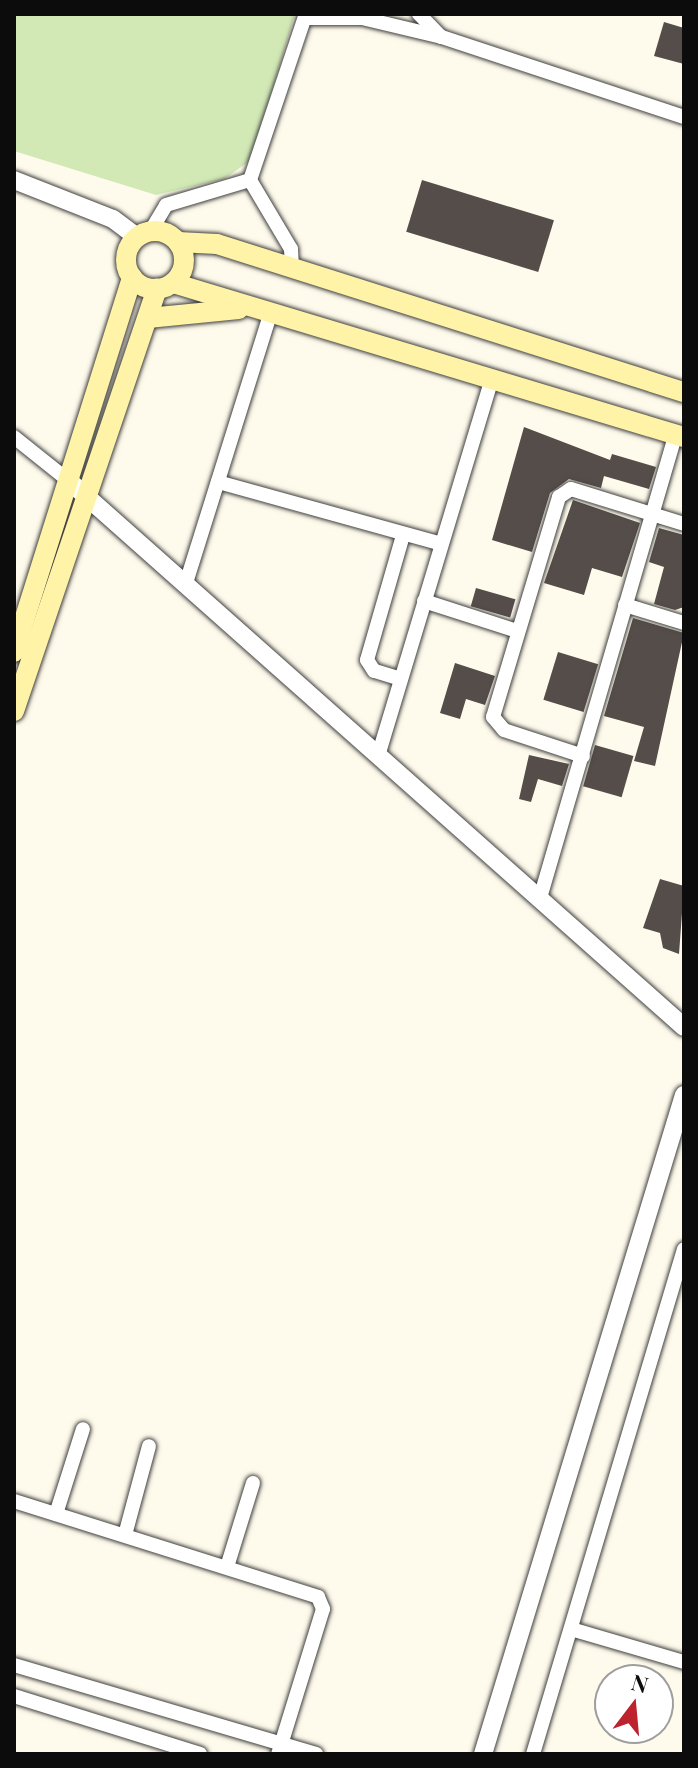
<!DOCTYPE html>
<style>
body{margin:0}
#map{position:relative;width:698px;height:1768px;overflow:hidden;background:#fffbec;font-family:"Playfair Display",serif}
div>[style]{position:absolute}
.green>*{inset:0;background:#d2e9b6}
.building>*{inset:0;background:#554d49;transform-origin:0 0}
.roads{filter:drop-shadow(0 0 2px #3f3f3f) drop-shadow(0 0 2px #3f3f3f)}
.minor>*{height:14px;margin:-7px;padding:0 7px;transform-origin:7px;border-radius:7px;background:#fff}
.tertiary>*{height:18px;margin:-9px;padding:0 9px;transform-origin:9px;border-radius:9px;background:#fff}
.secondary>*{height:20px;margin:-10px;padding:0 10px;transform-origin:10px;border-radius:10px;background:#fff3a7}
.secondary>.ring{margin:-10px;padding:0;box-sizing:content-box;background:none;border:20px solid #fff3a7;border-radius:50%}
span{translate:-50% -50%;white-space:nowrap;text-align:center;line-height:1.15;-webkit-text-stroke:8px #fff;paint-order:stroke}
.frame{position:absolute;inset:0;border:16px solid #0c0c0c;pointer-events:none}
.north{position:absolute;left:594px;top:1664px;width:80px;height:80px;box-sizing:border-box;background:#fff;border:2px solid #9e9e9e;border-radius:50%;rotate:16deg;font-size:22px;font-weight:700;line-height:32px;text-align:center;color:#0c0c0c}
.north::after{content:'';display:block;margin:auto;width:28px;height:36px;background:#bd232e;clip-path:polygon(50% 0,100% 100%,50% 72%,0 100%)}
</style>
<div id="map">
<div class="green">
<div style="clip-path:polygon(14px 14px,295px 14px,251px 160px,224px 179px,156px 195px,14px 151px)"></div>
</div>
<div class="building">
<div style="clip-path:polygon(664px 22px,684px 28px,684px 64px,654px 56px)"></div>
<div style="left:422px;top:180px;width:138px;height:54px;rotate:17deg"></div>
<div style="clip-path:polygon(524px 427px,610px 460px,612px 454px,656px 467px,649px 489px,604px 476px,601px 488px,569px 479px,550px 493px,532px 552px,492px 540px)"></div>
<div style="clip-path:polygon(573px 500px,640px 523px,622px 577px,592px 568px,584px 595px,544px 583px)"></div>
<div style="clip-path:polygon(659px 528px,684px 535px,684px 607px,675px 610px,654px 604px,664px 567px,649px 562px)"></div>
<div style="left:476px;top:588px;width:41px;height:19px;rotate:16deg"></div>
<div style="clip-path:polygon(633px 618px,684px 633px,655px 766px,634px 761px,644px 727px,604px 716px)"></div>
<div style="left:558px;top:652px;width:42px;height:50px;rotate:17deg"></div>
<div style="clip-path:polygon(455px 663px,495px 676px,485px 705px,466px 699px,460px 719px,440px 713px)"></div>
<div style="left:595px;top:745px;width:40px;height:43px;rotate:16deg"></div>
<div style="clip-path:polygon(529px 755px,569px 764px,562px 786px,538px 779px,531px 802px,519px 799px)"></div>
<div style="clip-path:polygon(660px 879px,684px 886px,679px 954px,663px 948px,660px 933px,643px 928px)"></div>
</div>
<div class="roads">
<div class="minor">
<div style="left:419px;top:14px;width:32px;rotate:46deg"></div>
<div style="left:305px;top:18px;width:57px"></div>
<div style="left:362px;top:18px;width:82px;rotate:13.4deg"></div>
<div style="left:442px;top:37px;width:255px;rotate:18.3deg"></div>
<div style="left:150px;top:232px;width:31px;rotate:-59deg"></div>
<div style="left:166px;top:205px;width:88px;rotate:-16.6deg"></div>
<div style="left:292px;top:268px;width:19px;rotate:-93deg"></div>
<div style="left:291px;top:249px;width:80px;rotate:-120.7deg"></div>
<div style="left:250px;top:180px;width:175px;rotate:-71.4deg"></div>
<div style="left:14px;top:437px;width:70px;rotate:38.7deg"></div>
<div style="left:218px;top:482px;width:231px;rotate:15.5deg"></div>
<div style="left:186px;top:583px;width:284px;rotate:-72.6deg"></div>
<div style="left:424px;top:601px;width:95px;rotate:17.9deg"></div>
<div style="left:625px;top:605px;width:62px;rotate:17deg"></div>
<div style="left:401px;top:679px;width:28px;rotate:-163deg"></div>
<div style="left:374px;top:671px;width:13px;rotate:-122deg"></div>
<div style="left:367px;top:660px;width:130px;rotate:-73.9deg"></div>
<div style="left:378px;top:756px;width:395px;rotate:-73.2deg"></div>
<div style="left:583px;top:756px;width:83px;rotate:-161.8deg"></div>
<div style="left:504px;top:730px;width:17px;rotate:-130deg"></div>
<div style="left:493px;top:717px;width:230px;rotate:-73.3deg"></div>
<div style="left:559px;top:497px;width:14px;rotate:-34deg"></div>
<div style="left:571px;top:489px;width:118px;rotate:17.2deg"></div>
<div style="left:540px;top:898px;width:484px;rotate:-73.7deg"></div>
<div style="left:14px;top:1501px;width:319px;rotate:17.5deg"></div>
<div style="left:318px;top:1597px;width:13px;rotate:67deg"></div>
<div style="left:323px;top:1609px;width:152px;rotate:107.2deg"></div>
<div style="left:56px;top:1514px;width:89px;rotate:-72.4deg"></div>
<div style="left:125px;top:1535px;width:92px;rotate:-74.9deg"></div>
<div style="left:227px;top:1567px;width:88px;rotate:-72.8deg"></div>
<div style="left:571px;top:1629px;width:118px;rotate:16.3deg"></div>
<div style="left:14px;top:1665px;width:315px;rotate:16.4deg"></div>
<div style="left:14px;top:1696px;width:195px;rotate:17.3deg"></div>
<div style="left:533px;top:1754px;width:527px;rotate:-73.35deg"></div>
</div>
<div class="tertiary">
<div style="left:14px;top:180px;width:106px;rotate:21.5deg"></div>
<div style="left:113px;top:219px;width:30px;rotate:37deg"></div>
<div style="left:69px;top:481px;width:822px;rotate:41.6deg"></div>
<div style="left:483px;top:1754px;width:689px;rotate:-73.04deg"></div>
</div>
<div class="secondary">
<div class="ring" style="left:126px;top:231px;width:38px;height:38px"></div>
<div style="left:178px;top:242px;width:39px;rotate:3deg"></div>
<div style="left:217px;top:244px;width:490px;rotate:17.6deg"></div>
<div style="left:173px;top:283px;width:534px;rotate:16.77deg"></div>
<div style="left:148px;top:318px;width:91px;rotate:-5.6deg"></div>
<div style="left:14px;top:652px;width:393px;rotate:-72.5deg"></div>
<div style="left:14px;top:711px;width:446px;rotate:-71.3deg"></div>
</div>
</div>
<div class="frame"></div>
<div class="north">N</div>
</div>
